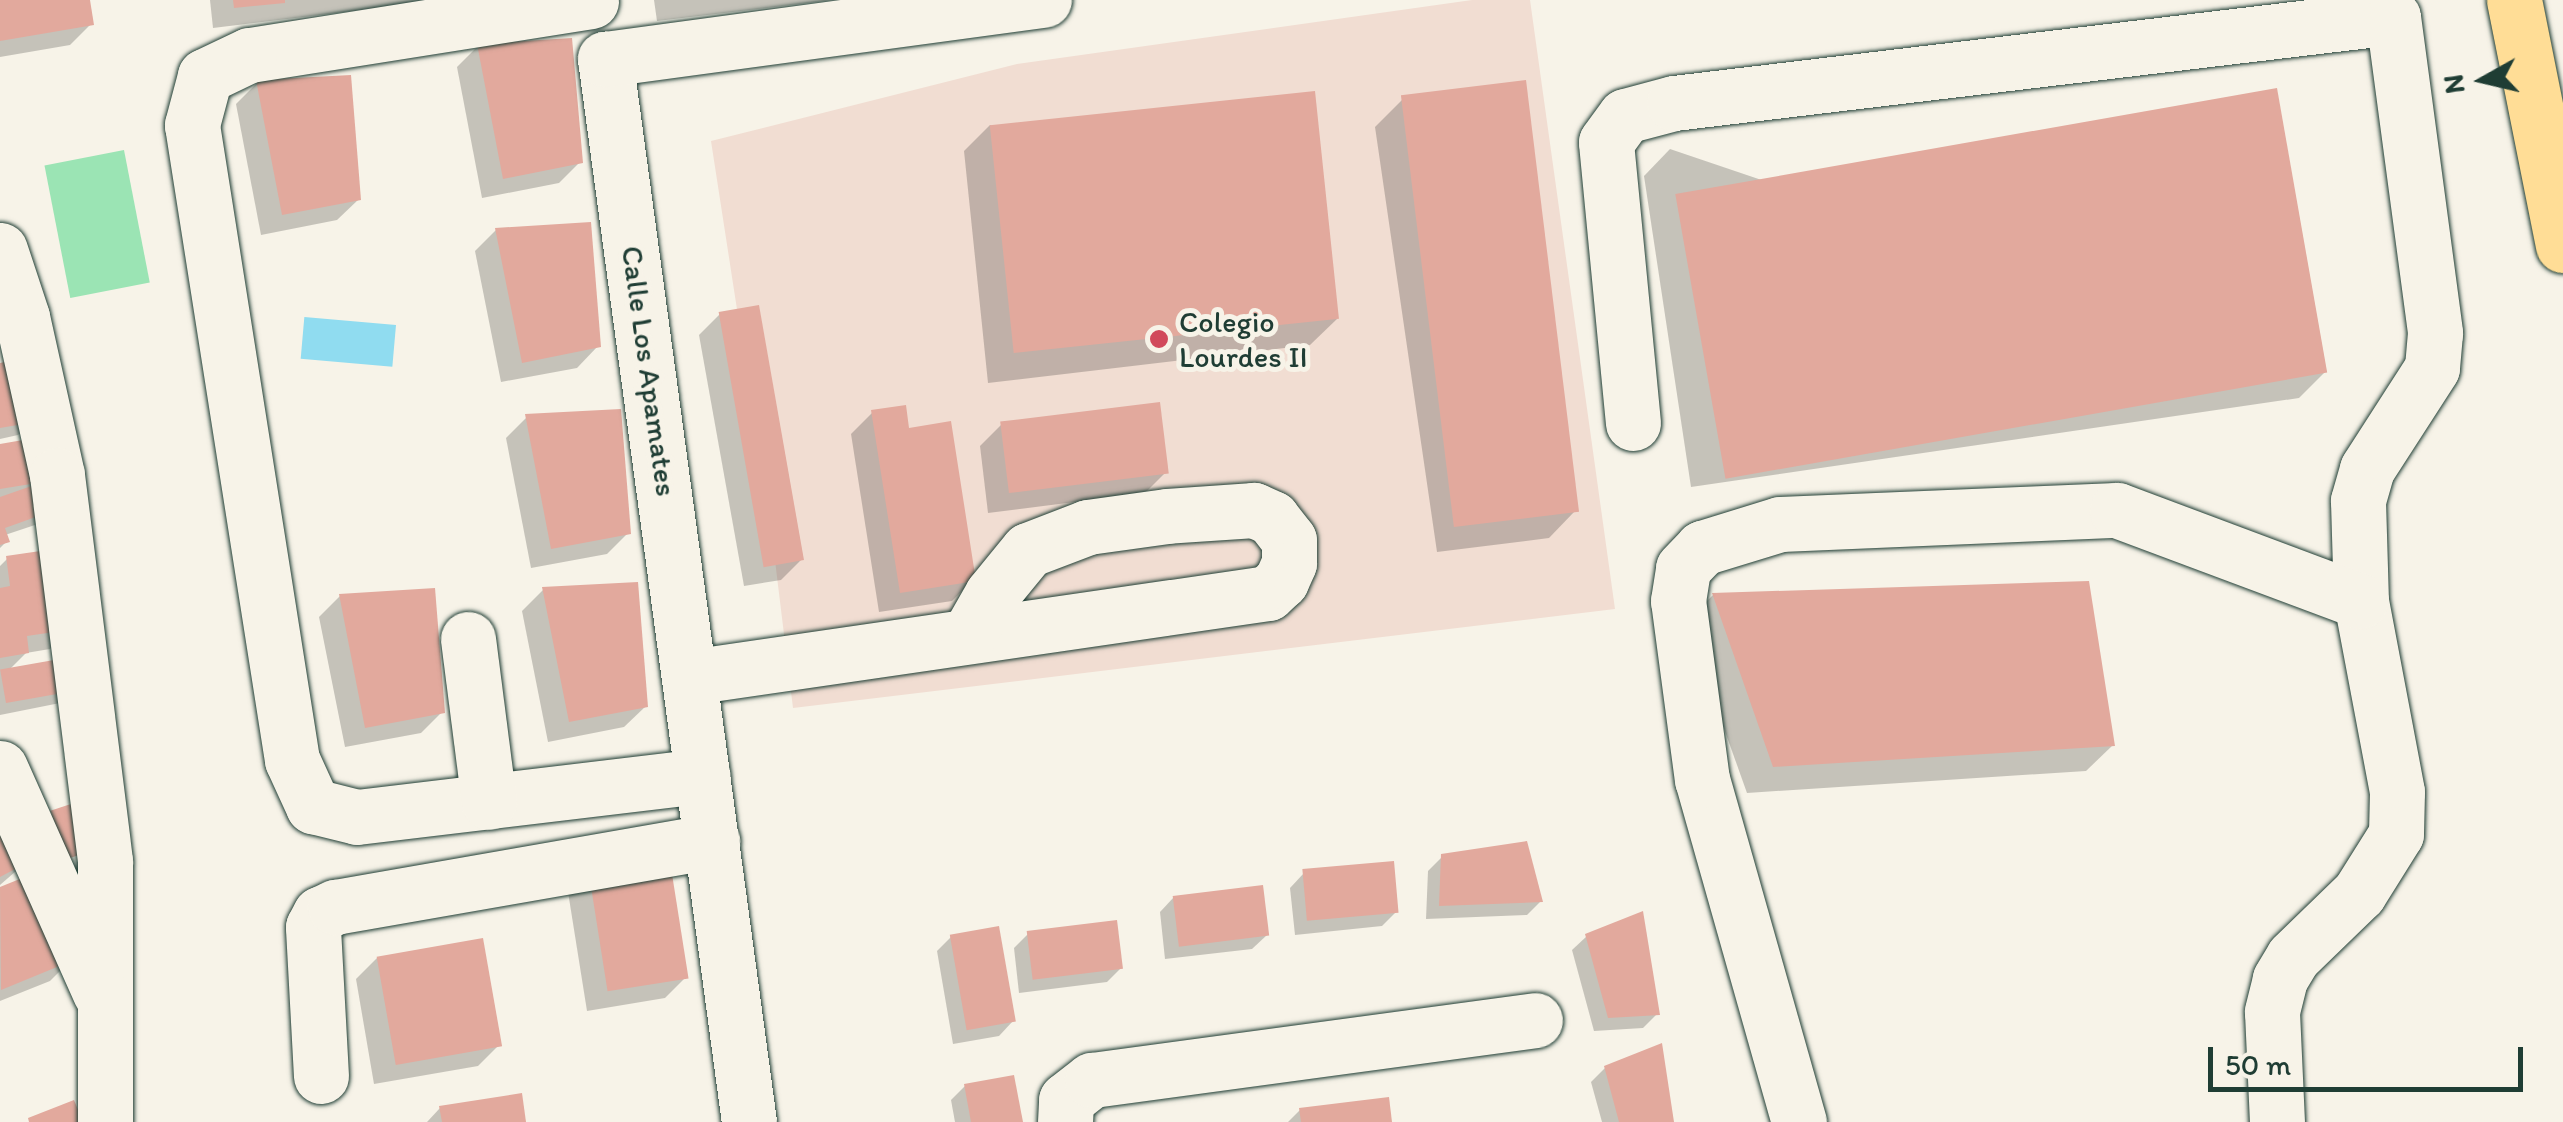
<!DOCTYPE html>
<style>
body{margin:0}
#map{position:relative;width:2563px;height:1122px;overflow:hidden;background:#f7f3e8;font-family:Itim,sans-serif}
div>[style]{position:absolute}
.built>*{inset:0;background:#f1ddd2}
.green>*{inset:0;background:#9be4b4;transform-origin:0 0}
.water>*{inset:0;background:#90dcf0;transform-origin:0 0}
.shadow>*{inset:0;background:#0003}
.building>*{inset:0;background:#e2a99d;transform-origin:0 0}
.roads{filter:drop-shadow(0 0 2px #1f3d34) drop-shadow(0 0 2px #1f3d34)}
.minor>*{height:55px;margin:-27.5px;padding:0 27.5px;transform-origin:27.5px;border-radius:27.5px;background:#f7f3e8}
.major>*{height:55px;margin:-27.5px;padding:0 27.5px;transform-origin:27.5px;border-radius:27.5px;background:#ffdd96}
.dots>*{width:28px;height:28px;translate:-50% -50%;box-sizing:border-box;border:5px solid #f7f3e8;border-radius:50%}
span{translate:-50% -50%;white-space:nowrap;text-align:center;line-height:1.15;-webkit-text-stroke:10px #f7f3e8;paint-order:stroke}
.poi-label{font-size:30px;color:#1f3d34}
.left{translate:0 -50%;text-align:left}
.street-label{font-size:30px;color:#1f3d34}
.north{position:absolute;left:2433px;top:30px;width:100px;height:100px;-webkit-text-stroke:8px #f7f3e8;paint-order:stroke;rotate:262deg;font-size:28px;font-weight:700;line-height:40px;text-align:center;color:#1f3d34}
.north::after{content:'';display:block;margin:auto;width:35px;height:45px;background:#1f3d34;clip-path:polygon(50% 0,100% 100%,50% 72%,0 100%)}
.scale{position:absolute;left:2208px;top:1047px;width:315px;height:45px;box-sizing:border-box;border:5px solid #1f3d34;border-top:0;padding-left:12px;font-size:30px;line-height:35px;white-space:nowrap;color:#1f3d34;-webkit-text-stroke:8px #f7f3e8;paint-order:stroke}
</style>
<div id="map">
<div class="built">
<div style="clip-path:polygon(1472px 0,1530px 0,1615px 609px,793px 708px,772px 536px,711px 141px,1017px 64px)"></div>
</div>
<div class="green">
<div style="left:124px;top:150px;width:135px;height:81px;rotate:79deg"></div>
</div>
<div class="water">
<div style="left:396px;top:325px;width:42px;height:92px;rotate:95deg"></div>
</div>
<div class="shadow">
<div style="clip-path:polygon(0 0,87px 0,91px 24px,70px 45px,0 57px)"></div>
<div style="clip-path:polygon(210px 0,443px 0,213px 28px)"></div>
<div style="clip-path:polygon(654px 0,832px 0,657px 21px)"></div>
<div style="clip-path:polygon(478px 46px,580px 162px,559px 183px,482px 198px,457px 67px)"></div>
<div style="clip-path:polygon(257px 83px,359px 199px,337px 220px,261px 235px,236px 104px)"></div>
<div style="clip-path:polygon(1402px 100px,1575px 511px,1549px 538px,1437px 552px,1375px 127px)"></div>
<div style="clip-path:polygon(990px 125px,1337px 319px,1310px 345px,988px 383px,964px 151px)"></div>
<div style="clip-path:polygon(1670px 149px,2326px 371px,2299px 398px,1691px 487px,1644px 176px)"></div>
<div style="clip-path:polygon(496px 230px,598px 346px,577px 368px,501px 382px,475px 251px)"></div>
<div style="clip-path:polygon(720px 314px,802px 559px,781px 580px,744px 586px,699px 335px)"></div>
<div style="clip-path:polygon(0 365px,33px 421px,18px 435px,0 439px)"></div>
<div style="clip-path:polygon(872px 413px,907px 431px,973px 580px,952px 601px,879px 612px,851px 434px)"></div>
<div style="clip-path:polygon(527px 417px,628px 533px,607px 554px,531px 568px,506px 438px)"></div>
<div style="clip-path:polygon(1001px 425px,1166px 472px,1145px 493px,988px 513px,980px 446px)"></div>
<div style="clip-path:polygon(44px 439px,41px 523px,5px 535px,7px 541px,0 548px,0 446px)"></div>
<div style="clip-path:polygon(7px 559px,71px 628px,50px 649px,26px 653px,7px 672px,74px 689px,60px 703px,0 715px,0 566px)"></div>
<div style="clip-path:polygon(2086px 584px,2113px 745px,2086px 771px,1747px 793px,1686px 622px,1713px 595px)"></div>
<div style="clip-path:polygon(543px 590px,646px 706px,624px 727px,548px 742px,522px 611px)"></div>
<div style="clip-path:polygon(340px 596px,442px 712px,421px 733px,345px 747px,319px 617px)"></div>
<div style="clip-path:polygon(0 814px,31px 858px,0 885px)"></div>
<div style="clip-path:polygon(1442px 857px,1541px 901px,1527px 915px,1426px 919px,1428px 871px)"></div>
<div style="clip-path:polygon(589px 871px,686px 977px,665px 998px,587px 1011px,568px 892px)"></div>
<div style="clip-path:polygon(1304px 873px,1396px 912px,1382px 926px,1295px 935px,1290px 888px)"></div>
<div style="clip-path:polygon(36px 875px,71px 960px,50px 981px,0 1001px,0 890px)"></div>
<div style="clip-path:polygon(1174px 897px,1267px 935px,1252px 949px,1165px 959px,1160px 912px)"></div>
<div style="clip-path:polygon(1028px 934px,1121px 968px,1107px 982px,1019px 993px,1014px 948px)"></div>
<div style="clip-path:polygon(1587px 936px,1657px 1014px,1643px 1028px,1594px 1031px,1572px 950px)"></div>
<div style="clip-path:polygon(951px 937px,1013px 1021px,999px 1036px,953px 1044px,937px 951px)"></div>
<div style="clip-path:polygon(377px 958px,499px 1045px,478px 1066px,374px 1084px,356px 979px)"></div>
<div style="clip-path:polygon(1605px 1068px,1672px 1122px,1602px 1122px,1591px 1082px)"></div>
<div style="clip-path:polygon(965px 1086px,1020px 1122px,955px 1122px,951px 1100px)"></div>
<div style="clip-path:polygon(440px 1108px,524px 1122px,427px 1122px)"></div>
<div style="clip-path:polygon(1300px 1110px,1389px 1122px,1288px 1122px)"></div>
</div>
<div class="building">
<div style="clip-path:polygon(0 0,90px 0,94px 25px,0 41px)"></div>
<div style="clip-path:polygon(233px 0,285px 0,285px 3px,234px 8px)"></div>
<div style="clip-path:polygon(572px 38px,583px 163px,503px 179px,477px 44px)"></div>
<div style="clip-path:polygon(351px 75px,361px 200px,282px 215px,256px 80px)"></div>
<div style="left:1526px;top:80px;width:435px;height:126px;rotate:83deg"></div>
<div style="left:2277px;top:88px;width:289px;height:611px;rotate:80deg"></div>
<div style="left:1315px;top:91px;width:229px;height:327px;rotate:84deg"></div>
<div style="clip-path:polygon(591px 222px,601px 347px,522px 363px,495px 228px)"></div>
<div style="left:759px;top:305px;width:259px;height:41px;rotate:80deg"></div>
<div style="clip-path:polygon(23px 358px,35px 422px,0 428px,0 363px)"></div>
<div style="left:1160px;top:402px;width:72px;height:161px;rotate:83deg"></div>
<div style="clip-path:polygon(906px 405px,909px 428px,951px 421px,976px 581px,900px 593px,871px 410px)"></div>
<div style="clip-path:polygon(621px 409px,631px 534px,551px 549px,525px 414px)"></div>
<div style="clip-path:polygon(46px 436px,58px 509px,5px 528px,10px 542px,0 545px,0 497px,43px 482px,0 489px,0 444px)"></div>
<div style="clip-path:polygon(61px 548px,74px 629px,27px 636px,29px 653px,0 658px,0 588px,10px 586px,6px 556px)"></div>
<div style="clip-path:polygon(2089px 581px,2115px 746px,1773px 767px,1712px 593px)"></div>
<div style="clip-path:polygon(638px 582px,648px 707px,569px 722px,542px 587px)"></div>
<div style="clip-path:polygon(435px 588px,445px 713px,365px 728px,339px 594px)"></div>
<div style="left:71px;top:657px;width:34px;height:72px;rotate:80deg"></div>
<div style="left:77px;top:802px;width:51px;height:28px;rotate:72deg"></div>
<div style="clip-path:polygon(0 811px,34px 859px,0 877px)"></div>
<div style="clip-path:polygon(1527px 841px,1543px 902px,1439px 906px,1441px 854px)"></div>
<div style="left:669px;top:855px;width:125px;height:82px;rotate:81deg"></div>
<div style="left:1394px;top:861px;width:52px;height:92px;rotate:85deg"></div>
<div style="clip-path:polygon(37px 872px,74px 960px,1px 990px,0 887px)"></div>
<div style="left:1263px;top:885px;width:51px;height:91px;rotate:83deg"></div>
<div style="clip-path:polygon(1643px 911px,1660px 1015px,1608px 1018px,1585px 934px)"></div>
<div style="left:1117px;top:920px;width:49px;height:91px;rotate:83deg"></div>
<div style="left:999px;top:926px;width:97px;height:50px;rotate:80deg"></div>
<div style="left:483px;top:938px;width:110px;height:108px;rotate:80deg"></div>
<div style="clip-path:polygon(1662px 1043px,1674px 1122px,1619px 1122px,1604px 1066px)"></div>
<div style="clip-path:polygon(1014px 1075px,1023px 1122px,971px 1122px,964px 1084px)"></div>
<div style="clip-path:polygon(522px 1093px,526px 1122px,442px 1122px,439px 1106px)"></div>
<div style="clip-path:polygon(1389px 1097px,1392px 1122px,1301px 1122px,1299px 1108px)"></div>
<div style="clip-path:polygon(74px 1100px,83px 1122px,29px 1122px,28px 1118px)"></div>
</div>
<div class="roads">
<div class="minor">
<div style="left:591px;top:1px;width:346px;rotate:171deg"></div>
<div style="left:249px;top:55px;width:49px;rotate:154.5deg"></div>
<div style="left:205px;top:76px;width:51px;rotate:104.9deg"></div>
<div style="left:192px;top:125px;width:643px;rotate:81.05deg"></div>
<div style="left:292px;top:760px;width:51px;rotate:65.5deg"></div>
<div style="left:313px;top:806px;width:45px;rotate:14deg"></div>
<div style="left:357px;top:817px;width:348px;rotate:-6.8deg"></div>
<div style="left:0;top:250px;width:71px;rotate:71.8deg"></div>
<div style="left:22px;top:317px;width:162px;rotate:77.5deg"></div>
<div style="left:57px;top:475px;width:389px;rotate:82.9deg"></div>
<div style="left:105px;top:861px;width:261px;rotate:90deg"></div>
<div style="left:1633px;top:423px;width:282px;rotate:-95.5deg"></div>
<div style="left:1606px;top:142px;width:32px;rotate:-54deg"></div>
<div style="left:1625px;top:116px;width:51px;rotate:-14.9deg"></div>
<div style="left:1674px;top:103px;width:724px;rotate:-6.82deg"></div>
<div style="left:2393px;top:17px;width:319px;rotate:82.4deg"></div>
<div style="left:2435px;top:333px;width:35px;rotate:95deg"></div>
<div style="left:2432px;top:368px;width:120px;rotate:122.8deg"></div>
<div style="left:2367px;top:469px;width:33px;rotate:106deg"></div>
<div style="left:2358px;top:501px;width:100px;rotate:88.3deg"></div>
<div style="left:2361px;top:601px;width:194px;rotate:79.3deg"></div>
<div style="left:2397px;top:792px;width:42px;rotate:91.4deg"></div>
<div style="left:2396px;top:834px;width:70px;rotate:122.1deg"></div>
<div style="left:2359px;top:893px;width:92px;rotate:135.9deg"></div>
<div style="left:2293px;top:957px;width:26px;rotate:121deg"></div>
<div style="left:2280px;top:979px;width:34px;rotate:104deg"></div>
<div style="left:2272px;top:1012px;width:110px;rotate:87.4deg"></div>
<div style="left:468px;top:639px;width:164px;rotate:82.7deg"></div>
<div style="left:690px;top:677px;width:584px;rotate:-8.27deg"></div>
<div style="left:1268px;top:593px;width:18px;rotate:-43deg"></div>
<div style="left:1281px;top:581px;width:20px;rotate:-66deg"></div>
<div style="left:1289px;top:563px;width:23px;rotate:-90deg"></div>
<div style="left:1289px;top:540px;width:28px;rotate:-128deg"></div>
<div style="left:1272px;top:518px;width:20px;rotate:-156deg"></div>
<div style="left:1254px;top:510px;width:87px;rotate:176.1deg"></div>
<div style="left:1167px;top:516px;width:80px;rotate:172.1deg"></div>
<div style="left:1088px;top:527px;width:64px;rotate:159deg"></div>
<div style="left:1028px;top:550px;width:57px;rotate:129.3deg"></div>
<div style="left:992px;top:594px;width:48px;rotate:119.7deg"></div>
<div style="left:0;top:768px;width:246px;rotate:66deg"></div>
<div style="left:321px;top:1076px;width:149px;rotate:-93.1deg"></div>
<div style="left:313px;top:927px;width:15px;rotate:-62deg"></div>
<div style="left:320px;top:914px;width:17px;rotate:-25deg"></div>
<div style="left:335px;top:907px;width:383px;rotate:-9.9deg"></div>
<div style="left:749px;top:1122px;width:1073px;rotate:-97.71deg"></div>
<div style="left:605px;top:59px;width:443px;rotate:-7.7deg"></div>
<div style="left:1065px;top:1122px;width:22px;rotate:-87deg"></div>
<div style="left:1066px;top:1100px;width:33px;rotate:-38deg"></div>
<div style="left:1092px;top:1080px;width:447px;rotate:-7.7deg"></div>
<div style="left:1799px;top:1122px;width:355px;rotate:-105.8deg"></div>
<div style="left:1702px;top:780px;width:181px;rotate:-97.6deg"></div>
<div style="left:1678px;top:601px;width:33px;rotate:-81deg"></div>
<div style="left:1683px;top:568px;width:28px;rotate:-46deg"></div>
<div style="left:1702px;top:548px;width:82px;rotate:-17.1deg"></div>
<div style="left:1780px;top:524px;width:337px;rotate:-2.4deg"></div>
<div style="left:2117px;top:510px;width:260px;rotate:20.5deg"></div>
</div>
<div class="major">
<div style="left:2514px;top:0;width:250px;rotate:78.7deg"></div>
</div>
</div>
<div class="dots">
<div style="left:1159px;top:339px;background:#d1495b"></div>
</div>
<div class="poi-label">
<span class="left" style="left:1179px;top:339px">Colegio<br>Lourdes II</span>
</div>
<div class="street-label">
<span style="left:649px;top:371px;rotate:82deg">Calle Los Apamates</span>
</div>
<div class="north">N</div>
<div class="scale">50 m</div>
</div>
